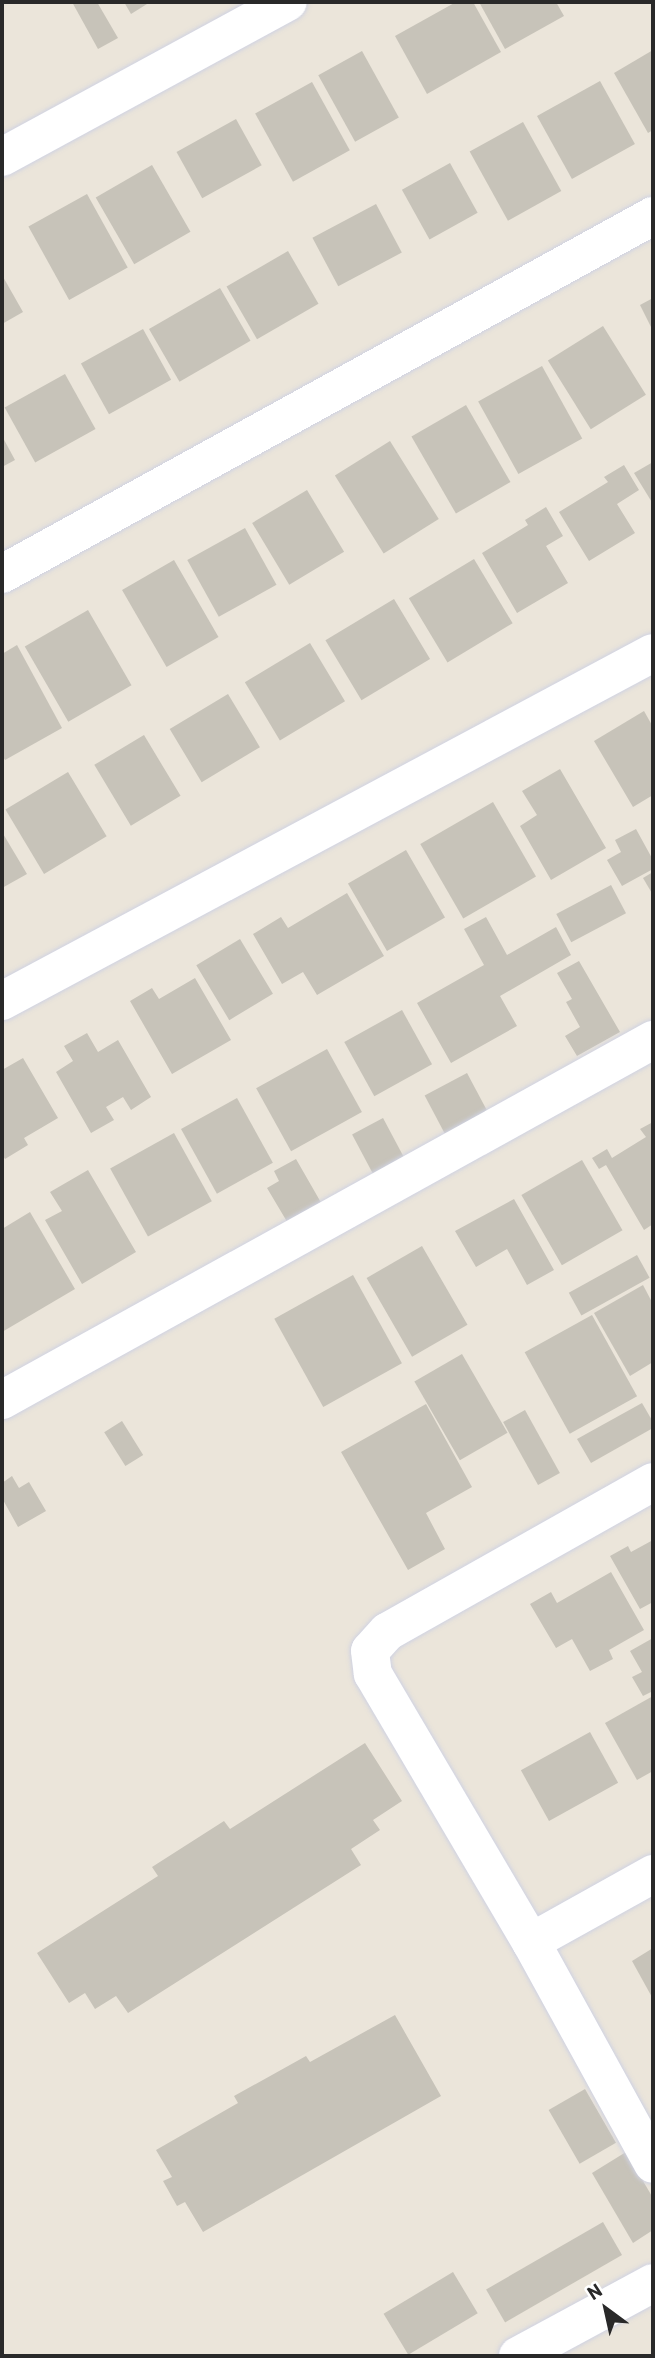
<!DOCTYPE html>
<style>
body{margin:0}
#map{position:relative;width:655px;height:2358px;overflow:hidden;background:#ebe5da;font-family:Barlow,sans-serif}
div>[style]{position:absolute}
.building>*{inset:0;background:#c7c3b9;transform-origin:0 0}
.roads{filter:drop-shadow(0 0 2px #cfd2e2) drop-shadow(0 0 2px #cfd2e2)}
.minor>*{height:38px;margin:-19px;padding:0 19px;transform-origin:19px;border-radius:19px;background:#fff}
span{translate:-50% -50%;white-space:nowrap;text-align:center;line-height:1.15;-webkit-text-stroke:5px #fff;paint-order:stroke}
.frame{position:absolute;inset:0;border:4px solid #292929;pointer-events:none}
.north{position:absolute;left:571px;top:2274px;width:70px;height:70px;-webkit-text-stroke:5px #fff;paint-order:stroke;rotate:327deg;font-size:19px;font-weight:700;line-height:28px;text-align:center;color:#292929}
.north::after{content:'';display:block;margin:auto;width:24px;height:32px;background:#292929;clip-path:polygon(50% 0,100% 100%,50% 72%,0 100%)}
</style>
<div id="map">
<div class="building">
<div style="clip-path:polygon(72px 2px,97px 2px,118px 38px,98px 49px)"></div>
<div style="clip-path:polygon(124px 2px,145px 2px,147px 4px,131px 14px)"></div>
<div style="clip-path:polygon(456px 2px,473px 2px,501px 52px,427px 94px,395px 36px)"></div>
<div style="clip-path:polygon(479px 2px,556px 2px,564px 16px,505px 49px)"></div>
<div style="clip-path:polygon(653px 50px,653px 130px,648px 133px,614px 73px)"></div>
<div style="left:362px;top:51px;width:76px;height:50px;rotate:61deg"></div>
<div style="left:600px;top:81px;width:72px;height:72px;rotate:61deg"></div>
<div style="left:312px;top:82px;width:78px;height:65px;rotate:61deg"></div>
<div style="left:236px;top:119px;width:53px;height:68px;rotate:61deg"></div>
<div style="left:523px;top:122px;width:79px;height:61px;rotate:61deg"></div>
<div style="left:450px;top:163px;width:57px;height:55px;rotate:61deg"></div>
<div style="left:152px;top:165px;width:77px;height:65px;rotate:60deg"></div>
<div style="left:87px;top:194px;width:84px;height:67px;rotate:61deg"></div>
<div style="left:376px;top:204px;width:55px;height:72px;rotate:62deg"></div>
<div style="left:288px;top:251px;width:61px;height:71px;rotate:60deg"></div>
<div style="clip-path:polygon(2px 275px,23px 312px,2px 324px)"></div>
<div style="left:220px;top:288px;width:61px;height:82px;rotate:60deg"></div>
<div style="clip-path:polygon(653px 298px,653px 331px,640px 305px)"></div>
<div style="left:603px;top:326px;width:81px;height:65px;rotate:58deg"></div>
<div style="left:143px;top:329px;width:58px;height:71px;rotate:61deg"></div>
<div style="left:542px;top:366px;width:83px;height:73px;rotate:61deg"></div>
<div style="left:65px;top:374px;width:63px;height:69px;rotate:61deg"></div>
<div style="left:466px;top:405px;width:89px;height:63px;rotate:60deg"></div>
<div style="clip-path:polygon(2px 436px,15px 460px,2px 467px)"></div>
<div style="left:390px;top:441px;width:92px;height:65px;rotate:58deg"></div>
<div style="clip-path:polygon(653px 462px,653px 504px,634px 473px)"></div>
<div style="clip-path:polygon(624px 465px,639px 490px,617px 504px,635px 533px,589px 561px,559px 512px,608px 482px,604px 477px)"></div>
<div style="left:307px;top:490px;width:72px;height:64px;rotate:59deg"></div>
<div style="clip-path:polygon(546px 507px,563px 536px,546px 546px,568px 583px,517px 613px,482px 553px,528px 525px,525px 520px)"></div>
<div style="left:245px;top:528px;width:65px;height:66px;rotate:61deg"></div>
<div style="left:474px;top:559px;width:75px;height:76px;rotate:59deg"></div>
<div style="left:174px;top:560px;width:89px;height:60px;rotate:60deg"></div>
<div style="left:394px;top:599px;width:70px;height:80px;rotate:59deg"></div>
<div style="left:88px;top:610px;width:87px;height:73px;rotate:60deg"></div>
<div style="left:310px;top:643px;width:68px;height:76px;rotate:59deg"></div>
<div style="clip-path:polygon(17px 645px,62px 728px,5px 760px,2px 755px,2px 654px)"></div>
<div style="left:228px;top:694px;width:62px;height:68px;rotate:59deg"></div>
<div style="clip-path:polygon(644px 711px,653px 727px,653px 795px,633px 807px,594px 741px)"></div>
<div style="left:144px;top:735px;width:71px;height:58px;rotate:59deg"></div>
<div style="clip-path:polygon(560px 769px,606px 848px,551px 880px,520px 826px,537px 815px,522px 791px)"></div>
<div style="left:68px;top:772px;width:75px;height:73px;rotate:59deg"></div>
<div style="left:493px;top:802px;width:86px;height:84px;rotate:60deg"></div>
<div style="clip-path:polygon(636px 829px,653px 860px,653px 869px,622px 886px,607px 860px,621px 852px,615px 840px)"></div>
<div style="clip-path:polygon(2px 832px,27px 874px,2px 888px)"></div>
<div style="left:406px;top:850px;width:78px;height:67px;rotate:60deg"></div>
<div style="clip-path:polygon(653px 872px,653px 895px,643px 878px)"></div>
<div style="left:611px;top:885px;width:32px;height:62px;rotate:62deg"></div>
<div style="clip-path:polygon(347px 893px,384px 956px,317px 995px,303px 972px,282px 984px,253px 934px,281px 917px,288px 928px)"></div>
<div style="clip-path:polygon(486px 917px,507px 955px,556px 927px,571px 955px,500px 996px,517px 1026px,451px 1063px,417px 1003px,484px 965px,464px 929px)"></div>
<div style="left:240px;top:939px;width:64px;height:51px;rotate:59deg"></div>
<div style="clip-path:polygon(579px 961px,620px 1032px,577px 1056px,565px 1036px,580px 1027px,566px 1002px,572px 999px,557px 973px)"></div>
<div style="clip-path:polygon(195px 978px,231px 1040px,172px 1074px,130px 1001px,152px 988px,159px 999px)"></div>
<div style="left:402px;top:1010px;width:62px;height:66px;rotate:61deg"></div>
<div style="clip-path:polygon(87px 1033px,98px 1052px,118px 1040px,151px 1097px,131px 1110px,123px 1097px,106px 1107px,114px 1120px,91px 1133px,56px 1072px,73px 1061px,64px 1046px)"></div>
<div style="left:327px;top:1049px;width:72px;height:81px;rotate:61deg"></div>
<div style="clip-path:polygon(23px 1058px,58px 1118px,24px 1138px,28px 1145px,5px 1159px,2px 1154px,2px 1070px)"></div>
<div style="left:467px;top:1073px;width:44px;height:48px;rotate:62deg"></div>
<div style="left:237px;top:1098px;width:74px;height:64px;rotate:61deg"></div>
<div style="left:383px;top:1118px;width:47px;height:35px;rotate:62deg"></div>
<div style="clip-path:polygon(653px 1122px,653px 1224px,644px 1230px,606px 1165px,599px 1169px,592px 1158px,607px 1149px,612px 1158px,646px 1137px,640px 1129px)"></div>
<div style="left:174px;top:1133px;width:78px;height:73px;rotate:61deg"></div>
<div style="clip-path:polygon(296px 1159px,323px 1206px,289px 1225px,267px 1188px,279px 1181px,274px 1171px)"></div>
<div style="left:582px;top:1160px;width:81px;height:70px;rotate:60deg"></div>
<div style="clip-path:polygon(88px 1170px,136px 1252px,82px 1284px,45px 1220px,62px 1211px,50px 1192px)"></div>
<div style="clip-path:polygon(514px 1199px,554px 1270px,527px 1285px,507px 1249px,476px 1267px,455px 1231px)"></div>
<div style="clip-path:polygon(30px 1212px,75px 1289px,2px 1332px,2px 1229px)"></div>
<div style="left:422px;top:1246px;width:91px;height:64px;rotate:60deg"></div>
<div style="left:637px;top:1255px;width:26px;height:78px;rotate:61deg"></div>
<div style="left:353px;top:1275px;width:101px;height:90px;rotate:61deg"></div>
<div style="clip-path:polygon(643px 1285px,653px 1304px,653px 1362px,630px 1376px,594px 1313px)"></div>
<div style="left:592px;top:1315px;width:93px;height:77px;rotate:61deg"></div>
<div style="left:462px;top:1354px;width:91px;height:55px;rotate:60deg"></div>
<div style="clip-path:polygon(642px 1403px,653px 1422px,653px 1428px,591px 1463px,577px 1439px)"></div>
<div style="clip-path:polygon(426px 1404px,472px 1487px,426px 1513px,445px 1549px,408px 1570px,341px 1452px)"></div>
<div style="left:525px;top:1410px;width:72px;height:25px;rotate:61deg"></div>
<div style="left:122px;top:1421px;width:40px;height:21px;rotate:58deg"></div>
<div style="clip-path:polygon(12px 1476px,19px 1488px,29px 1482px,46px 1511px,18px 1527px,2px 1498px,2px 1483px)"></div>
<div style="clip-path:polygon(653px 1540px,653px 1602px,640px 1609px,610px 1556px,628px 1546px,631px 1552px)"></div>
<div style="clip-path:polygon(611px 1572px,644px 1630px,609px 1650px,613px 1659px,590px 1671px,572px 1639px,556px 1648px,530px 1604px,551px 1592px,557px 1603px)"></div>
<div style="clip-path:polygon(653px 1638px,653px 1691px,643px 1696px,632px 1677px,642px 1672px,630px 1651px)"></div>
<div style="clip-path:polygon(653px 1696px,653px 1771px,637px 1780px,605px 1723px)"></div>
<div style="left:590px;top:1732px;width:58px;height:79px;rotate:61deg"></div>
<div style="clip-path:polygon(365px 1743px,402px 1801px,373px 1820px,380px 1830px,351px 1849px,361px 1865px,128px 2013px,116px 1996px,95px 2009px,85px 1993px,69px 2003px,37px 1953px,158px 1876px,152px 1867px,224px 1821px,230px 1829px)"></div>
<div style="clip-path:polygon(653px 1948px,653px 1999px,632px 1961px)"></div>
<div style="clip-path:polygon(395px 2015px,441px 2096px,203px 2232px,185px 2202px,177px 2206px,163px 2181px,172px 2177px,156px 2150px,238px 2103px,234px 2096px,306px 2056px,310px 2062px)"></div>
<div style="left:585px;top:2089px;width:62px;height:42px;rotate:60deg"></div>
<div style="clip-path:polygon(626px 2152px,653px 2198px,653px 2230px,633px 2243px,592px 2173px)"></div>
<div style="left:603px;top:2222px;width:38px;height:135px;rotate:60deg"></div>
<div style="left:453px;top:2272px;width:48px;height:81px;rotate:59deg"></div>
</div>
<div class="roads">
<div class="minor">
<div style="left:2px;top:157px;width:325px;rotate:-28.5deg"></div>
<div style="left:2px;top:574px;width:743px;rotate:-28.81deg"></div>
<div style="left:2px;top:1001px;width:738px;rotate:-28.13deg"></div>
<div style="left:2px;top:1400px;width:744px;rotate:-28.94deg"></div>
<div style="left:653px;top:1482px;width:305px;rotate:150.6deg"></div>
<div style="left:387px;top:1632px;width:25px;rotate:132deg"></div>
<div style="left:370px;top:1651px;width:23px;rotate:83deg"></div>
<div style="left:373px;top:1674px;width:311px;rotate:59.5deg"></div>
<div style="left:531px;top:1942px;width:253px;rotate:61.2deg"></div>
<div style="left:531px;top:1942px;width:140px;rotate:-29.1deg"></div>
<div style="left:518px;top:2356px;width:153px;rotate:-28.4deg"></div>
</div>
</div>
<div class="frame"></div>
<div class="north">N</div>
</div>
